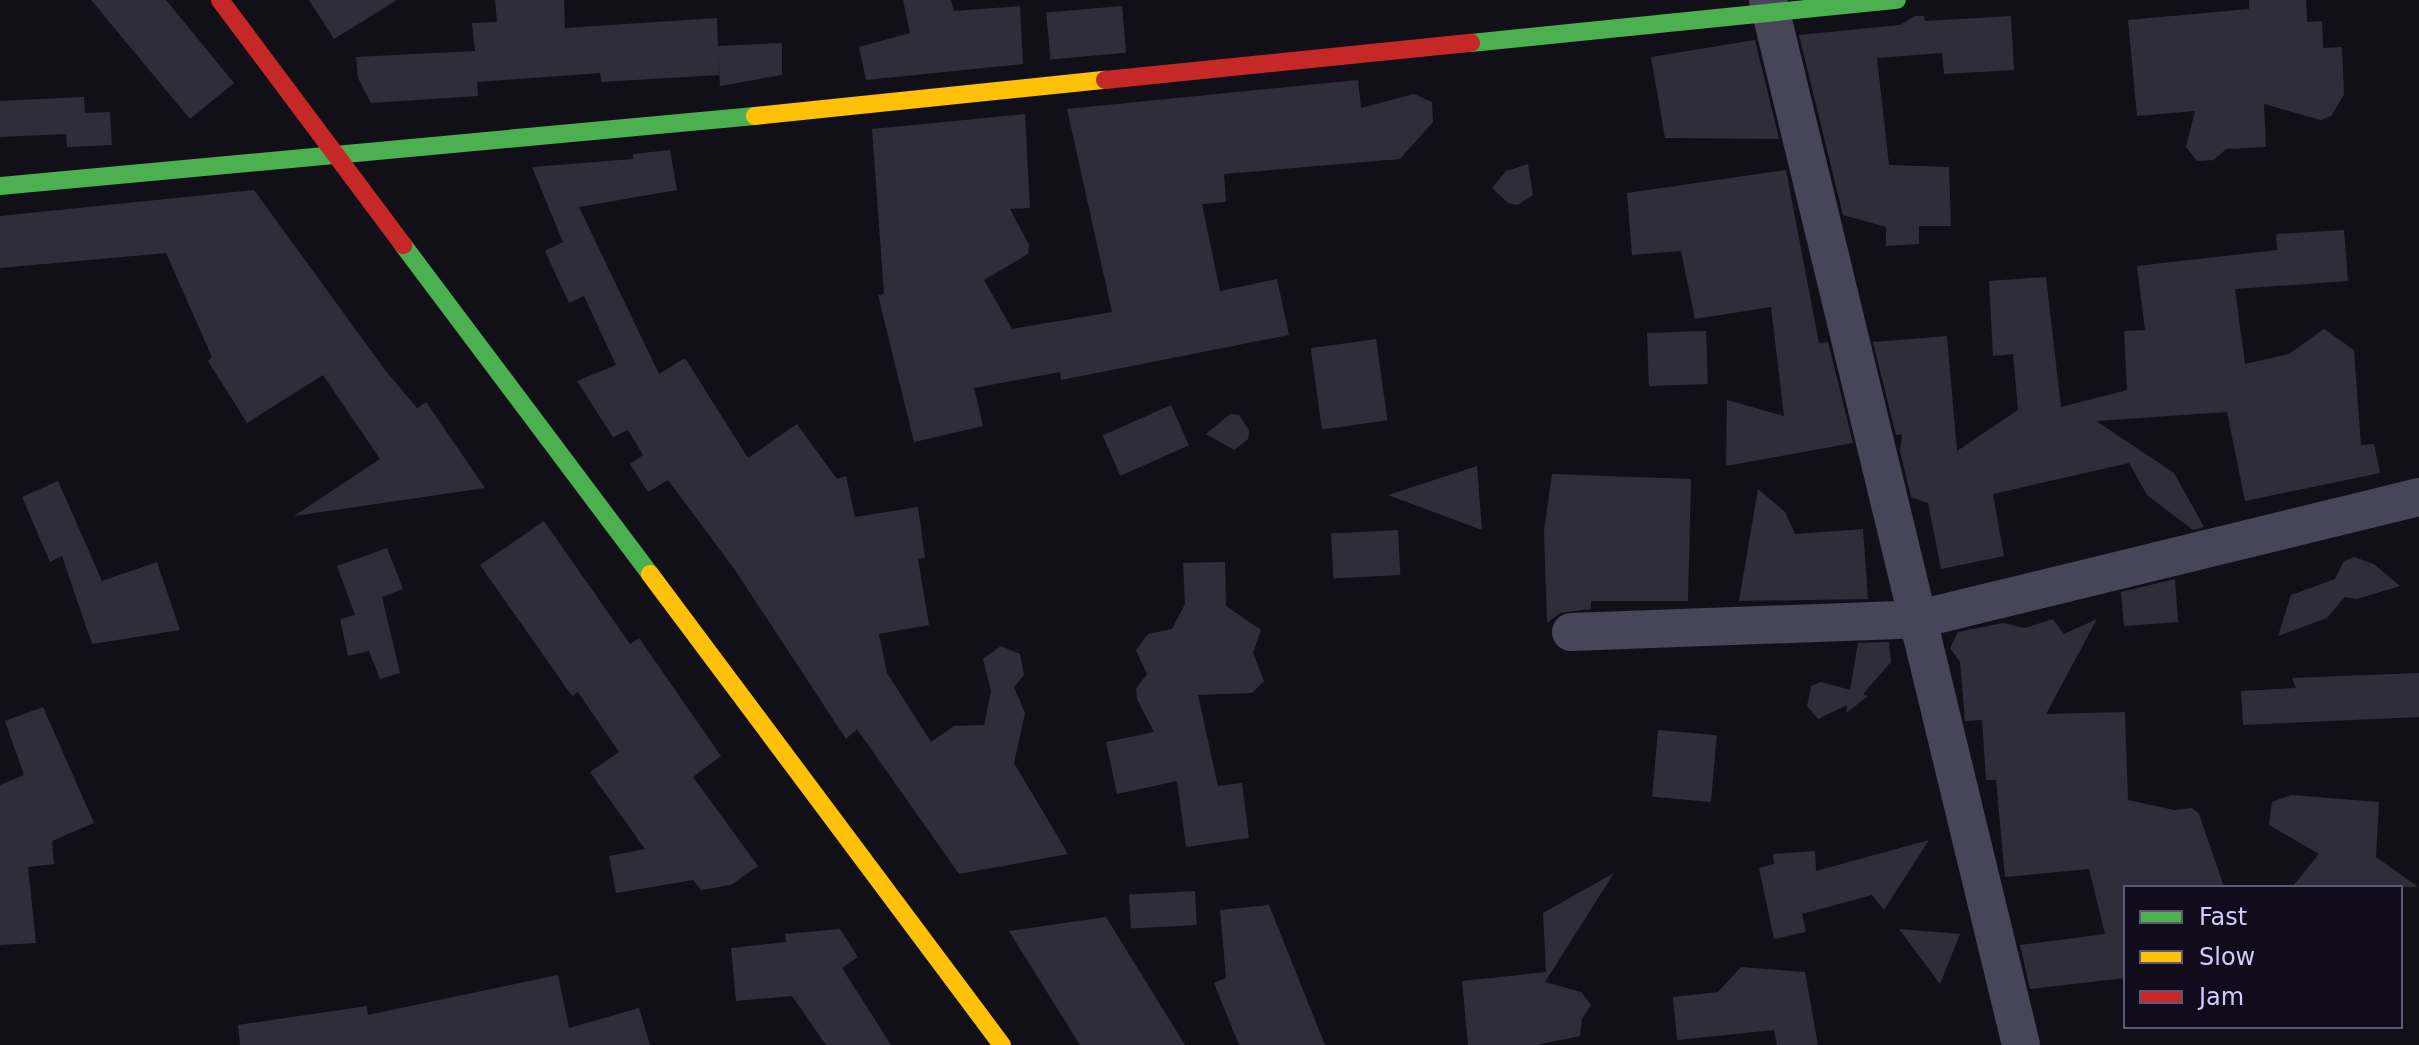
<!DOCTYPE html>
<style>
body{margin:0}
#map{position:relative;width:2419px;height:1045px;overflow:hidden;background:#111018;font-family:"DejaVu Sans",sans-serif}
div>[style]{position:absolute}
.building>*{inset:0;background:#302d3a;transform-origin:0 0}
.street>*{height:38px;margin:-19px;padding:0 19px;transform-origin:19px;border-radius:19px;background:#474558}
.fast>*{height:18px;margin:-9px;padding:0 9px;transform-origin:9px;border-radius:9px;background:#4caf50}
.slow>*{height:18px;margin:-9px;padding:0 9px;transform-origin:9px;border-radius:9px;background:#ffc107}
.jam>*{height:18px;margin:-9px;padding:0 9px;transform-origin:9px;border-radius:9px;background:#c62828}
span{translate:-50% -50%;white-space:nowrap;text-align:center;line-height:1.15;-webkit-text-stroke:6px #100c1b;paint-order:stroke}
.legend{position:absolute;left:2123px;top:885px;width:280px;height:144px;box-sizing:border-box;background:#100c1b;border:2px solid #5e5875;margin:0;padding:10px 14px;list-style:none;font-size:24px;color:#d3cbfb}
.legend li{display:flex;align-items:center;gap:16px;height:40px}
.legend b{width:40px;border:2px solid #5e5875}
</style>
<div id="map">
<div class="building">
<div style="clip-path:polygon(91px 0,166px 0,234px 83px,190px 119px)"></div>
<div style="clip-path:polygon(309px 0,397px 0,334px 39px)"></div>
<div style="clip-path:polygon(495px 0,564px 0,565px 28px,717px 18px,718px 46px,782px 43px,782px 75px,720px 86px,718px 52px,719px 75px,601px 82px,600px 73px,477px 82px,478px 96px,371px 103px,358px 78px,356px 57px,475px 51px,472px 23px,497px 22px)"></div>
<div style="clip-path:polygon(903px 0,951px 0,954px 11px,1020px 6px,1023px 64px,866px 80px,859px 47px,910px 33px)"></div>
<div style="clip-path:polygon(2249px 0,2306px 0,2307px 22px,2322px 21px,2323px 48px,2342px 47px,2344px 95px,2331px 116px,2321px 120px,2264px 104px,2266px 147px,2226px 149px,2214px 160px,2197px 161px,2186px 147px,2195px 111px,2137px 116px,2128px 20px,2249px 9px)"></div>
<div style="left:1122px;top:6px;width:47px;height:76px;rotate:85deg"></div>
<div style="clip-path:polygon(1915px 16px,1924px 16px,1925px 21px,2011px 16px,2014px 70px,1944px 74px,1942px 53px,1877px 58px,1889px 165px,1949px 167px,1951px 226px,1919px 226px,1919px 244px,1886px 246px,1886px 227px,1843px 215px,1799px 35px,1900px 25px)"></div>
<div style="clip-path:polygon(1755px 40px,1779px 139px,1665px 138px,1651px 57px)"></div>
<div style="clip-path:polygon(1358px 80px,1361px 108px,1414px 94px,1432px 102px,1433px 122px,1400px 159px,1224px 174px,1226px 202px,1202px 204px,1220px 291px,1277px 279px,1289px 335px,1061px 380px,1060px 372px,974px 388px,983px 426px,914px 442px,878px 295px,884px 294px,872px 129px,1025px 114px,1030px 208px,1010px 209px,1029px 245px,1028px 254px,984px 280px,1012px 329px,1112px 312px,1067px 109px)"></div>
<div style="clip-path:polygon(84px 97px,85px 113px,110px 112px,112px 145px,67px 147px,66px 134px,0 137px,0 101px)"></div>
<div style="clip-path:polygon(670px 150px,677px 190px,579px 207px,659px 374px,685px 358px,748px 458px,797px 424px,837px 479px,846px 476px,855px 517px,918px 507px,925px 558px,918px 559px,929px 625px,879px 634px,887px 673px,931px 742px,954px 726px,984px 725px,991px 691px,983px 659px,1001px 646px,1020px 654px,1024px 675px,1014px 687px,1025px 713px,1014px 763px,1068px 854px,959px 874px,857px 729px,846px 739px,735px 570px,668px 480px,648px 492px,630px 464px,643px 455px,628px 430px,613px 437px,577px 381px,616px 365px,584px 296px,569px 303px,545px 251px,563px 242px,532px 167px,633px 159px,633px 154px)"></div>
<div style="clip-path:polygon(1528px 164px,1533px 195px,1517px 205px,1508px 203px,1492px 188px,1506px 171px)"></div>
<div style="clip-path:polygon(1786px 170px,1819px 343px,1828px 342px,1853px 443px,1726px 466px,1727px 400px,1784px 416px,1771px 307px,1695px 319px,1681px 251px,1632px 255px,1627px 193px)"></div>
<div style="clip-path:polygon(254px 190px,385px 370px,417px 408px,426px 402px,485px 488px,294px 516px,380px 459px,323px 375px,247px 423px,208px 361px,212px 357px,166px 253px,0 268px,0 216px)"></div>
<div style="clip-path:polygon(2344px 230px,2348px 281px,2235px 289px,2245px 364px,2289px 354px,2324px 329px,2354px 350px,2361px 445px,2374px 444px,2380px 473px,2245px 501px,2227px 412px,2096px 421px,2174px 473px,2204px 527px,2193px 530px,2147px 495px,2129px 463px,1993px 494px,2004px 556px,1941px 569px,1928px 503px,1911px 497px,1900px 451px,1902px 434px,1896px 435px,1873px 342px,1947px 336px,1957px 451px,2018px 410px,2013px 354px,1993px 356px,1989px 281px,2046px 277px,2061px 407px,2127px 390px,2124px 331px,2145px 330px,2137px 266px,2277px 250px,2276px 234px)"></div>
<div style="left:1706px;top:331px;width:53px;height:59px;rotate:88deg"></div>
<div style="left:1376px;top:339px;width:82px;height:66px;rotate:82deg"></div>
<div style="left:1171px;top:405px;width:44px;height:75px;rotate:66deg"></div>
<div style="clip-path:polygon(1230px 414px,1239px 415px,1249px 430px,1248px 439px,1234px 450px,1206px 434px)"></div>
<div style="clip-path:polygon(1477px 466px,1482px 530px,1388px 495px)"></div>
<div style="clip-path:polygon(1552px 474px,1691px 479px,1688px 601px,1591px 601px,1591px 609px,1560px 613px,1547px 623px,1544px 531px)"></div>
<div style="clip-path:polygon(58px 481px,102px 581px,157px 562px,180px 630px,92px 644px,62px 556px,50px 562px,22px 497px)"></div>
<div style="clip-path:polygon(1758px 489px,1785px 512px,1795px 534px,1863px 529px,1868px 599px,1739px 601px)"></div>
<div style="clip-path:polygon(544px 521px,630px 644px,639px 638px,721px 756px,693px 777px,758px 866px,731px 885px,701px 890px,693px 880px,616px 893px,609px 856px,645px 849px,590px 772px,619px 752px,578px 692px,572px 696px,480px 565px)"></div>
<div style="left:1398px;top:530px;width:45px;height:67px;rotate:87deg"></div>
<div style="clip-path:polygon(387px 548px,403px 589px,382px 597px,400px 673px,380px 679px,369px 651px,348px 656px,340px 619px,355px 615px,337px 566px)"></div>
<div style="clip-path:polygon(2354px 557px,2374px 564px,2400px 586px,2357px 599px,2345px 597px,2327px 618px,2278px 636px,2291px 595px,2335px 579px,2344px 561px)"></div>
<div style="clip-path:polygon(1225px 562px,1226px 606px,1261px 630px,1253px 653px,1264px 681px,1252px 693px,1198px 695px,1218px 786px,1242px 783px,1249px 838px,1186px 847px,1177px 781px,1117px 794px,1106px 742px,1154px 732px,1137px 699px,1136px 689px,1147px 674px,1136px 650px,1148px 634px,1172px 629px,1185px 604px,1183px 563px)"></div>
<div style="clip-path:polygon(2175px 579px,2178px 622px,2124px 626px,2121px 592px)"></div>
<div style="clip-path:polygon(2053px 619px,2064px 634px,2097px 619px,2046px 714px,2125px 712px,2128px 800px,2174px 810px,2192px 808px,2199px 814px,2224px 887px,2125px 887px,2125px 978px,2030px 989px,2020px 945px,2105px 934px,2089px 869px,2005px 877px,1996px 780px,1986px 780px,1982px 720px,1965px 721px,1960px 662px,1950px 648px,1958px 632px,2003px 623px,2025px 628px)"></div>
<div style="clip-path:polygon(1889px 642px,1891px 662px,1863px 694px,1868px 696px,1846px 713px,1847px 705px,1818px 719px,1807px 706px,1811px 686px,1821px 682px,1850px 690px,1858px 643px)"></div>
<div style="clip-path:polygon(2419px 673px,2419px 717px,2243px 725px,2241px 691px,2296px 688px,2292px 678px)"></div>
<div style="clip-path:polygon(43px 707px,94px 823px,52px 841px,54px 864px,28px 867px,36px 943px,0 945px,0 785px,24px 775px,5px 721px)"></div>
<div style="left:1658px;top:730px;width:59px;height:67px;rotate:5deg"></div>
<div style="clip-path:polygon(2291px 795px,2379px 802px,2376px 857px,2418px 887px,2292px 887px,2319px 854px,2269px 825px,2272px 802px)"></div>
<div style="clip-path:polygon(1929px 840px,1884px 910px,1872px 895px,1802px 914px,1806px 932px,1774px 939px,1759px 868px,1774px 864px,1773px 854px,1815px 851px,1816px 871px)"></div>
<div style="clip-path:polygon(1614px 873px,1545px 982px,1581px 992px,1591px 1005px,1582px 1019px,1580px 1036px,1536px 1045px,1468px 1045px,1462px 981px,1546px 972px,1543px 913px)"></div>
<div style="left:1195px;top:891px;width:34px;height:66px;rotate:87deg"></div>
<div style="clip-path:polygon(1269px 905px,1325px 1045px,1239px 1045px,1214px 983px,1226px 978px,1220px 910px)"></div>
<div style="clip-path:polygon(1106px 917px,1185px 1045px,1080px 1045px,1009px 931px)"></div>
<div style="clip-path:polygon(840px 929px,858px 957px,842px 968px,891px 1045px,826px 1045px,792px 996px,736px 1001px,731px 948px,786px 942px,785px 934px)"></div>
<div style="clip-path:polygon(1899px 929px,1960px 934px,1940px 984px)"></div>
<div style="clip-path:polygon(1741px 967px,1805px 972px,1818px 1045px,1777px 1045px,1774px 1030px,1677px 1040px,1673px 997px,1718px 992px)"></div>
<div style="clip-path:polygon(558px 975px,569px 1028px,639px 1008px,650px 1045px,240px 1045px,238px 1025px,367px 1006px,368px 1015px)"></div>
</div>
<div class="street">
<div style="left:1768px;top:0;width:1075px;rotate:76.39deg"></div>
<div style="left:1571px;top:632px;width:348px;rotate:-2.1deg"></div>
<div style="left:1919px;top:619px;width:515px;rotate:-13.71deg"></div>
</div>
<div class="fast">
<div style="left:1471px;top:43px;width:428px;rotate:-5.8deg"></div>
<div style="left:0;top:186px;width:758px;rotate:-5.3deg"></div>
<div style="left:403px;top:245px;width:411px;rotate:53.1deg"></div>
</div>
<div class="slow">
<div style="left:755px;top:116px;width:352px;rotate:-5.9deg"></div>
<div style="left:650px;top:574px;width:588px;rotate:53.23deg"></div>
</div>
<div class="jam">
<div style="left:220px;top:0;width:306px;rotate:53.2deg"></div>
<div style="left:1105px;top:80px;width:368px;rotate:-5.8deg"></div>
</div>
<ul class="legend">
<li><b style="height:10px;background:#4caf50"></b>Fast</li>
<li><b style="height:10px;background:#ffc107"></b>Slow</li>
<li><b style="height:10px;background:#c62828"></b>Jam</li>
</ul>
</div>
